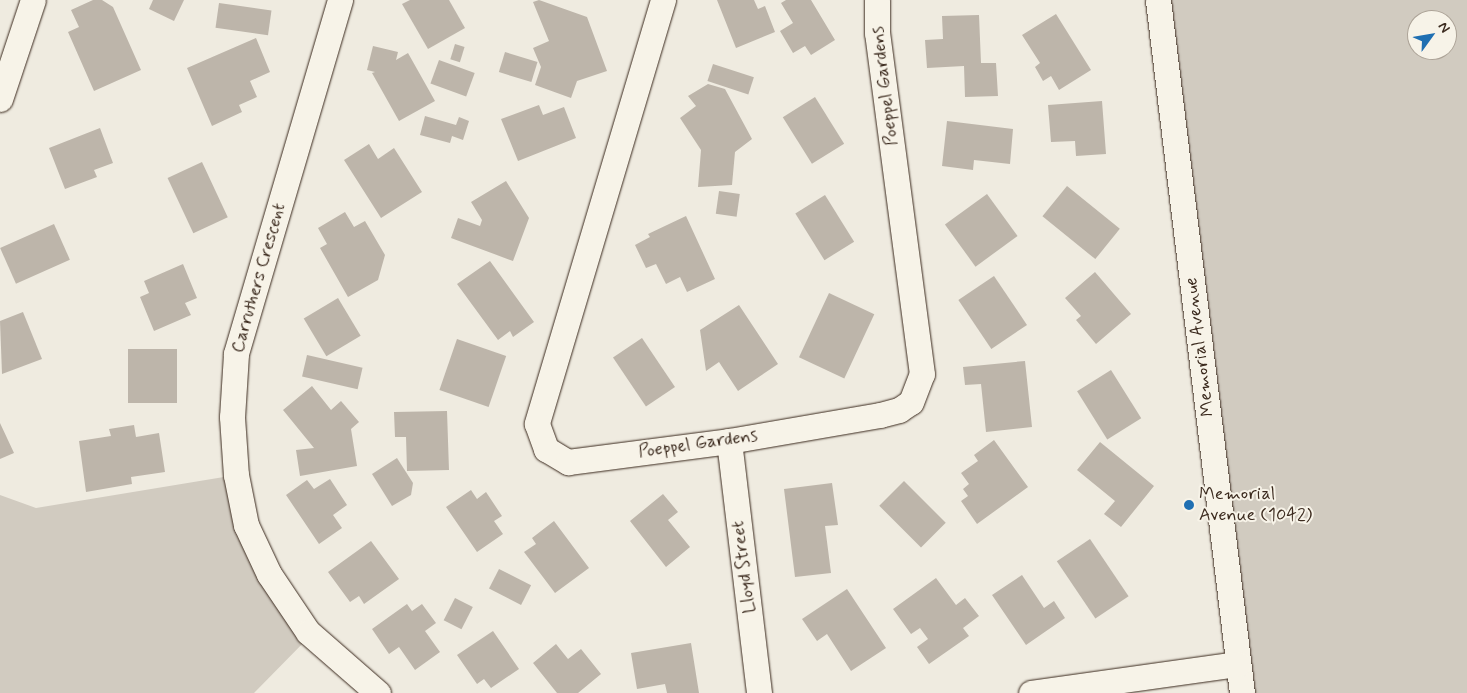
<!DOCTYPE html>
<style>
body{margin:0}
#map{position:relative;width:1467px;height:693px;overflow:hidden;background:#efebe0;font-family:Mynerve,sans-serif}
div>[style]{position:absolute}
.green>*{inset:0;background:#d1cbc0}
.building>*{inset:0;background:#bdb5aa;transform-origin:0 0}
.roads{filter:drop-shadow(0 0 1px #3b2a1e) drop-shadow(0 0 1px #3b2a1e)}
.minor>*{height:25px;margin:-12.5px;padding:0 12.5px;transform-origin:12.5px;border-radius:12.5px;background:#f7f3e8}
.dots>*{width:14px;height:14px;translate:-50% -50%;box-sizing:border-box;border:2px solid #f7f3e8;border-radius:50%}
span{translate:-50% -50%;white-space:nowrap;text-align:center;line-height:1.15;-webkit-text-stroke:4px #f7f3e8;paint-order:stroke}
.street-label{font-size:18px;color:#3b2a1e}
.poi-label{font-size:18px;color:#3b2a1e}
.left{translate:0 -50%;text-align:left}
.north{position:absolute;left:1407px;top:10px;width:50px;height:50px;box-sizing:border-box;background:#f7f3e8;border:1px solid #aca397;border-radius:50%;rotate:58deg;font-size:14px;font-weight:700;line-height:20px;text-align:center;color:#3b2a1e}
.north::after{content:'';display:block;margin:auto;width:18px;height:22px;background:#1f6fb2;clip-path:polygon(50% 0,100% 100%,50% 72%,0 100%)}
</style>
<div id="map">
<div class="green">
<div style="clip-path:polygon(evenodd,1158px 0,1467px 0,1467px 693px,1242px 693px,1158px 0,1417px 20px,1447px 20px,1447px 50px,1417px 50px,1417px 20px)"></div>
<div style="clip-path:polygon(236px 475px,311px 635px,254px 693px,0 693px,0 495px,36px 508px)"></div>
</div>
<div class="building">
<div style="clip-path:polygon(93px 0,102px 0,113px 7px,141px 70px,94px 91px,68px 32px,79px 27px,71px 10px)"></div>
<div style="clip-path:polygon(153px 0,184px 0,174px 21px,149px 9px)"></div>
<div style="clip-path:polygon(410px 0,449px 0,465px 28px,428px 49px,402px 4px)"></div>
<div style="clip-path:polygon(539px 0,587px 17px,607px 71px,577px 81px,571px 98px,535px 85px,541px 67px,533px 48px,549px 41px,533px 2px)"></div>
<div style="clip-path:polygon(717px 0,754px 0,758px 9px,765px 6px,775px 32px,736px 48px)"></div>
<div style="clip-path:polygon(786px 0,811px 0,835px 40px,811px 55px,805px 46px,793px 53px,780px 31px,793px 23px,781px 3px)"></div>
<div style="left:219px;top:3px;width:53px;height:25px;rotate:8deg"></div>
<div style="clip-path:polygon(1056px 14px,1091px 70px,1059px 90px,1051px 76px,1043px 81px,1035px 67px,1040px 63px,1022px 35px)"></div>
<div style="clip-path:polygon(979px 15px,981px 63px,996px 63px,998px 96px,965px 97px,964px 66px,927px 68px,925px 40px,943px 39px,942px 16px)"></div>
<div style="clip-path:polygon(256px 38px,270px 72px,250px 81px,257px 97px,239px 105px,242px 112px,212px 126px,187px 68px)"></div>
<div style="left:455px;top:44px;width:10px;height:16px;rotate:17deg"></div>
<div style="clip-path:polygon(373px 46px,398px 52px,396px 60px,408px 53px,435px 101px,399px 121px,372px 73px,375px 72px,367px 70px)"></div>
<div style="left:505px;top:52px;width:34px;height:21px;rotate:17deg"></div>
<div style="left:439px;top:60px;width:38px;height:25px;rotate:20deg"></div>
<div style="left:713px;top:64px;width:43px;height:18px;rotate:18deg"></div>
<div style="clip-path:polygon(708px 84px,725px 89px,752px 139px,735px 152px,732px 185px,698px 187px,701px 150px,680px 118px,696px 106px,688px 96px)"></div>
<div style="left:815px;top:97px;width:55px;height:38px;rotate:58deg"></div>
<div style="clip-path:polygon(1102px 101px,1106px 154px,1076px 156px,1075px 141px,1051px 142px,1048px 105px)"></div>
<div style="clip-path:polygon(539px 105px,543px 115px,564px 107px,576px 138px,518px 161px,501px 119px)"></div>
<div style="clip-path:polygon(425px 116px,456px 125px,459px 117px,469px 121px,463px 140px,452px 136px,450px 143px,420px 135px)"></div>
<div style="clip-path:polygon(947px 121px,1013px 129px,1010px 164px,974px 160px,973px 170px,942px 166px)"></div>
<div style="clip-path:polygon(100px 128px,113px 163px,94px 170px,97px 177px,65px 189px,49px 148px)"></div>
<div style="clip-path:polygon(369px 144px,378px 159px,394px 148px,422px 192px,381px 218px,344px 160px)"></div>
<div style="left:202px;top:162px;width:61px;height:38px;rotate:65deg"></div>
<div style="clip-path:polygon(506px 181px,529px 218px,513px 261px,451px 238px,458px 218px,480px 226px,482px 220px,471px 202px)"></div>
<div style="left:1067px;top:186px;width:68px;height:39px;rotate:39deg"></div>
<div style="left:719px;top:191px;width:21px;height:23px;rotate:8deg"></div>
<div style="left:987px;top:194px;width:52px;height:52px;rotate:54deg"></div>
<div style="left:825px;top:195px;width:55px;height:35px;rotate:58deg"></div>
<div style="clip-path:polygon(345px 212px,354px 227px,365px 221px,385px 255px,378px 280px,348px 297px,320px 248px,327px 244px,318px 228px)"></div>
<div style="clip-path:polygon(686px 216px,715px 279px,687px 292px,680px 277px,666px 284px,656px 264px,646px 268px,635px 245px,650px 237px,648px 234px)"></div>
<div style="left:54px;top:224px;width:39px;height:59px;rotate:66deg"></div>
<div style="clip-path:polygon(490px 261px,534px 322px,513px 337px,510px 331px,498px 340px,457px 284px)"></div>
<div style="clip-path:polygon(183px 264px,197px 298px,185px 303px,191px 315px,154px 331px,140px 297px,149px 293px,144px 281px)"></div>
<div style="clip-path:polygon(1095px 272px,1131px 314px,1096px 344px,1076px 320px,1081px 316px,1065px 298px)"></div>
<div style="left:994px;top:276px;width:59px;height:43px;rotate:56deg"></div>
<div style="left:829px;top:293px;width:50px;height:71px;rotate:25deg"></div>
<div style="left:338px;top:298px;width:44px;height:40px;rotate:59deg"></div>
<div style="clip-path:polygon(739px 305px,778px 364px,738px 391px,719px 362px,706px 371px,700px 330px)"></div>
<div style="clip-path:polygon(23px 312px,42px 359px,2px 374px,0 321px)"></div>
<div style="left:642px;top:338px;width:59px;height:35px;rotate:56deg"></div>
<div style="left:457px;top:339px;width:52px;height:54px;rotate:19deg"></div>
<div style="left:128px;top:349px;width:49px;height:54px"></div>
<div style="left:307px;top:355px;width:57px;height:22px;rotate:13deg"></div>
<div style="clip-path:polygon(1025px 361px,1032px 427px,986px 432px,981px 384px,965px 385px,963px 367px)"></div>
<div style="left:1111px;top:370px;width:57px;height:40px;rotate:58deg"></div>
<div style="clip-path:polygon(312px 386px,331px 410px,341px 401px,359px 422px,351px 429px,357px 466px,300px 476px,296px 450px,314px 448px,283px 410px)"></div>
<div style="clip-path:polygon(447px 411px,449px 470px,407px 471px,406px 437px,395px 437px,394px 412px)"></div>
<div style="clip-path:polygon(0 423px,14px 453px,0 459px)"></div>
<div style="clip-path:polygon(134px 425px,136px 437px,159px 433px,165px 472px,131px 477px,132px 484px,86px 492px,79px 441px,111px 436px,109px 429px)"></div>
<div style="clip-path:polygon(994px 440px,1028px 487px,977px 524px,961px 501px,968px 496px,963px 489px,969px 484px,961px 473px,978px 461px,974px 455px)"></div>
<div style="clip-path:polygon(1100px 442px,1154px 486px,1121px 527px,1104px 514px,1115px 501px,1077px 470px)"></div>
<div style="clip-path:polygon(397px 458px,413px 483px,411px 495px,392px 506px,372px 474px)"></div>
<div style="clip-path:polygon(330px 479px,347px 505px,333px 515px,342px 528px,319px 544px,286px 495px,307px 480px,314px 489px)"></div>
<div style="left:904px;top:481px;width:59px;height:35px;rotate:45deg"></div>
<div style="clip-path:polygon(832px 483px,838px 525px,825px 526px,831px 573px,795px 577px,784px 489px)"></div>
<div style="clip-path:polygon(471px 490px,477px 499px,486px 492px,502px 516px,494px 521px,503px 534px,477px 552px,446px 507px)"></div>
<div style="clip-path:polygon(663px 494px,678px 512px,668px 520px,690px 547px,666px 567px,630px 521px)"></div>
<div style="clip-path:polygon(554px 521px,589px 568px,555px 593px,524px 552px,536px 544px,532px 538px)"></div>
<div style="left:1090px;top:539px;width:69px;height:40px;rotate:56deg"></div>
<div style="clip-path:polygon(371px 541px,399px 579px,364px 604px,359px 596px,350px 602px,328px 572px)"></div>
<div style="left:499px;top:569px;width:36px;height:22px;rotate:27deg"></div>
<div style="clip-path:polygon(1022px 575px,1044px 608px,1054px 601px,1065px 618px,1026px 645px,992px 595px)"></div>
<div style="clip-path:polygon(936px 578px,956px 605px,965px 598px,979px 616px,963px 628px,969px 636px,929px 664px,917px 647px,928px 639px,920px 628px,911px 634px,893px 609px)"></div>
<div style="clip-path:polygon(847px 589px,886px 648px,851px 671px,827px 634px,817px 641px,802px 619px)"></div>
<div style="left:455px;top:598px;width:20px;height:25px;rotate:27deg"></div>
<div style="clip-path:polygon(407px 604px,412px 611px,422px 604px,436px 623px,425px 631px,440px 652px,415px 670px,399px 647px,389px 654px,372px 629px)"></div>
<div style="clip-path:polygon(493px 631px,519px 669px,491px 688px,484px 679px,477px 684px,457px 655px)"></div>
<div style="clip-path:polygon(691px 643px,699px 693px,667px 693px,665px 684px,637px 689px,631px 653px)"></div>
<div style="clip-path:polygon(556px 644px,568px 659px,581px 649px,601px 674px,578px 693px,557px 693px,533px 663px)"></div>
</div>
<div class="roads">
<div class="minor">
<div style="left:340px;top:0;width:369px;rotate:106.4deg"></div>
<div style="left:236px;top:354px;width:63px;rotate:93.6deg"></div>
<div style="left:232px;top:417px;width:58px;rotate:86.1deg"></div>
<div style="left:236px;top:475px;width:51px;rotate:78.7deg"></div>
<div style="left:246px;top:525px;width:54px;rotate:64.9deg"></div>
<div style="left:269px;top:574px;width:70px;rotate:56.1deg"></div>
<div style="left:308px;top:632px;width:93px;rotate:41.1deg"></div>
<div style="left:663px;top:0;width:442px;rotate:106.6deg"></div>
<div style="left:537px;top:424px;width:27px;rotate:70deg"></div>
<div style="left:546px;top:449px;width:26px;rotate:31deg"></div>
<div style="left:568px;top:462px;width:162px;rotate:-7.4deg"></div>
<div style="left:729px;top:441px;width:153px;rotate:-9.8deg"></div>
<div style="left:880px;top:415px;width:20px;rotate:-15deg"></div>
<div style="left:899px;top:410px;width:14px;rotate:-34deg"></div>
<div style="left:911px;top:402px;width:30px;rotate:-69deg"></div>
<div style="left:922px;top:374px;width:344px;rotate:-97.5deg"></div>
<div style="left:877px;top:33px;width:33px;rotate:-90deg"></div>
<div style="left:1158px;top:0;width:698px;rotate:83.09deg"></div>
<div style="left:0;top:99px;width:104px;rotate:-71.6deg"></div>
<div style="left:729px;top:441px;width:254px;rotate:83.2deg"></div>
<div style="left:1031px;top:693px;width:209px;rotate:-8deg"></div>
</div>
</div>
<div class="dots">
<div style="left:1189px;top:505px;background:#1f6fb2"></div>
</div>
<div class="street-label">
<span style="left:885px;top:86px;rotate:-97deg">Poeppel Gardens</span>
<span style="left:259px;top:278px;rotate:-74deg">Carruthers Crescent</span>
<span style="left:1200px;top:347px;rotate:-97deg">Memorial Avenue</span>
<span style="left:698px;top:444px;rotate:-8deg">Poeppel Gardens</span>
<span style="left:744px;top:567px;rotate:-97deg">Lloyd Street</span>
</div>
<div class="poi-label">
<span class="left" style="left:1199px;top:505px">Memorial<br>Avenue (1042)</span>
</div>
<div class="north">N</div>
</div>
